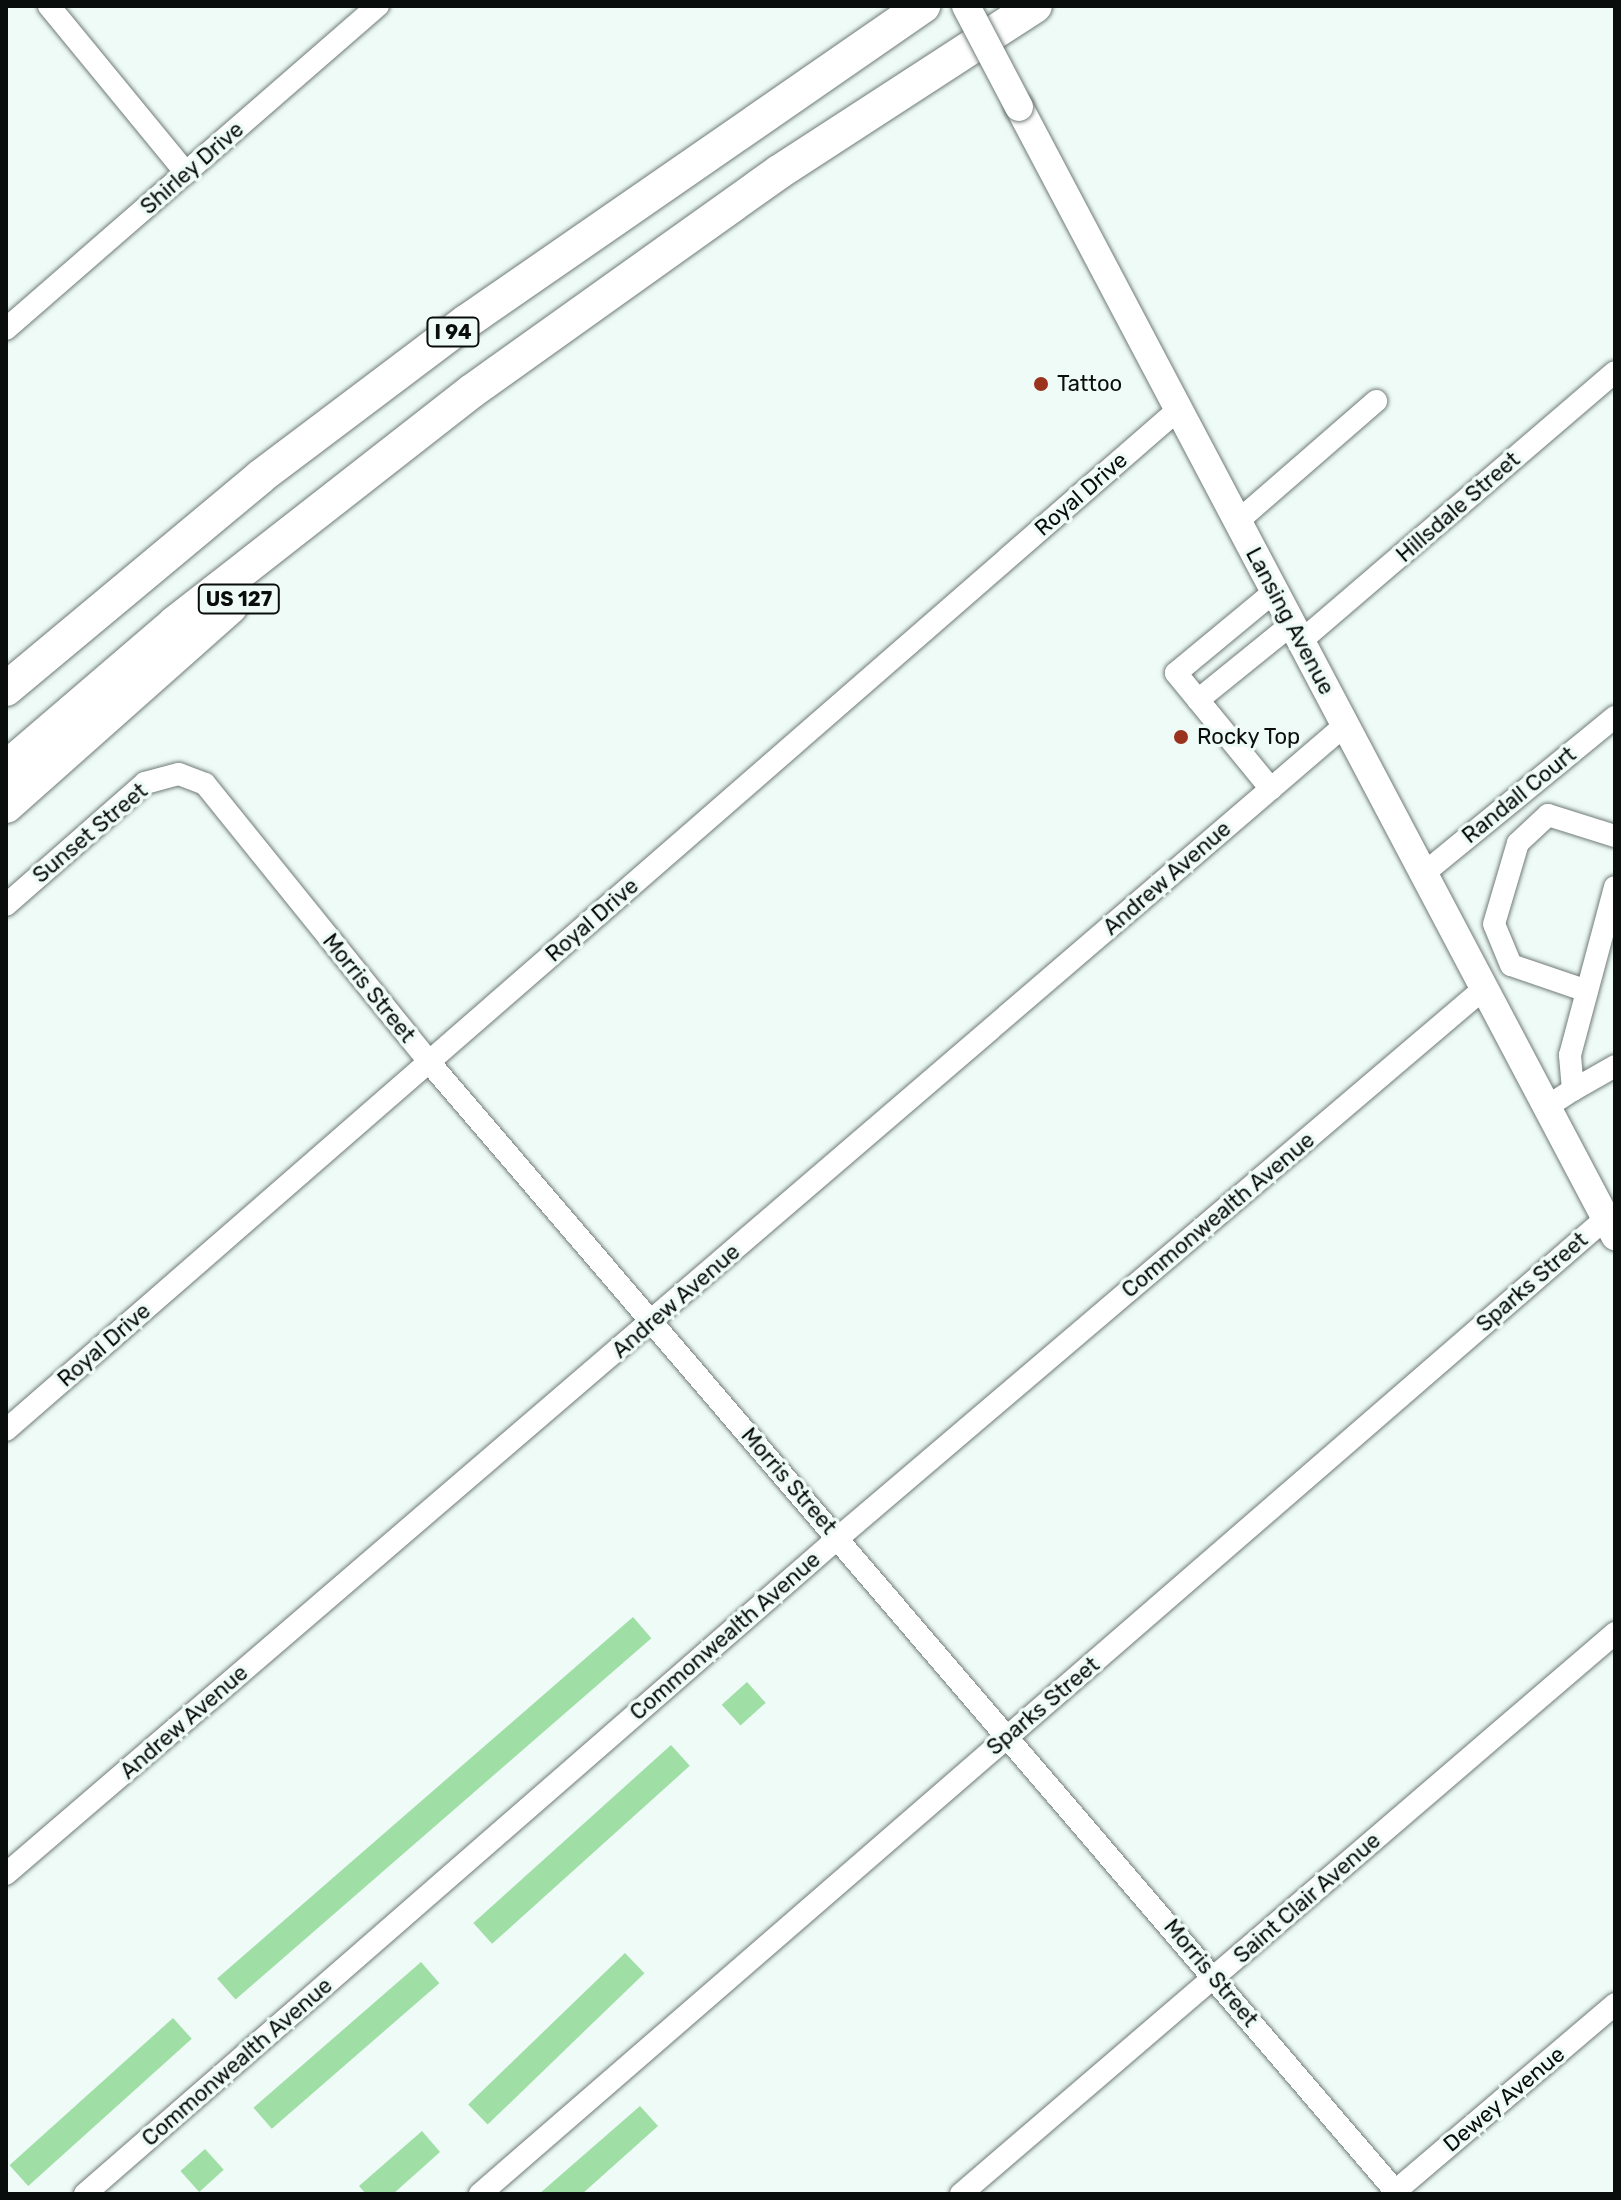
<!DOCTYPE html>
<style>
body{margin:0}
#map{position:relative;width:1621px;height:2200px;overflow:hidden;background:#eefbf7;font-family:Rubik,sans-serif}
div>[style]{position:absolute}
.building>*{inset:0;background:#9fdea5;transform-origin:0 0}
.roads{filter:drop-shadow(0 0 2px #707b78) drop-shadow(0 0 2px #707b78)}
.minor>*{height:22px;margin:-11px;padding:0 11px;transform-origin:11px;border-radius:11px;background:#fff}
.major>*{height:28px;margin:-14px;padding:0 14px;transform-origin:14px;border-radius:14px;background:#fff}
.highway>*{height:34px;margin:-17px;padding:0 17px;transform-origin:17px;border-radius:17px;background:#fff}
.bridges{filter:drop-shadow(0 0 2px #707b78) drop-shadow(0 0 2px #707b78)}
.major-bridge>*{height:28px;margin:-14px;padding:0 14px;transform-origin:14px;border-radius:14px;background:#fff}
.dots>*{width:22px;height:22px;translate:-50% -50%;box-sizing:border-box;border:4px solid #eefbf7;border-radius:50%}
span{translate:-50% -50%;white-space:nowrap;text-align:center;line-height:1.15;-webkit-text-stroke:7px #eefbf7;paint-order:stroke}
.shield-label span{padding:2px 6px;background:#eefbf7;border:2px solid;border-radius:6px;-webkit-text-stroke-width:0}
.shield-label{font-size:20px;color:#090d0b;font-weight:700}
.street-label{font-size:22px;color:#090d0b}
.poi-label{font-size:22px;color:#090d0b}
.left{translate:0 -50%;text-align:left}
.frame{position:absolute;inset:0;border:8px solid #090d0b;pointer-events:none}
</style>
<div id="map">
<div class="building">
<div style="left:633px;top:1617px;width:28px;height:551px;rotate:49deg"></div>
<div style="left:747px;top:1682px;width:28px;height:34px;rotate:48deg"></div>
<div style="left:671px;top:1745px;width:28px;height:266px;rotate:48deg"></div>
<div style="left:625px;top:1953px;width:28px;height:218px;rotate:46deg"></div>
<div style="left:421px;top:1962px;width:28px;height:222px;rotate:49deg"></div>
<div style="left:173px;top:2018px;width:28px;height:220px;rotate:48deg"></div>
<div style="clip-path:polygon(640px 2106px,658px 2126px,582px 2194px,539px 2194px)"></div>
<div style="clip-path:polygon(422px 2131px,440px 2152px,393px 2194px,366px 2194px,359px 2186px)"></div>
<div style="left:205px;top:2149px;width:28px;height:33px;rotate:48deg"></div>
</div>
<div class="roads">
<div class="minor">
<div style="left:49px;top:6px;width:216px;rotate:50.6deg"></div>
<div style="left:6px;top:329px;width:493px;rotate:-41deg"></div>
<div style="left:1238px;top:521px;width:183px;rotate:-41deg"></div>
<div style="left:1301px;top:641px;width:413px;rotate:-40.6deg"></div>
<div style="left:1198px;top:700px;width:121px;rotate:-39deg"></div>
<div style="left:1271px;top:789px;width:150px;rotate:-129.3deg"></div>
<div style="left:1176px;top:673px;width:129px;rotate:-39.6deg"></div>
<div style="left:1423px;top:874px;width:248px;rotate:-39.3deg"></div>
<div style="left:6px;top:905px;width:185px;rotate:-41.3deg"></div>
<div style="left:145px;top:783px;width:35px;rotate:-15deg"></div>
<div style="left:179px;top:774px;width:28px;rotate:21deg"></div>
<div style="left:205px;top:784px;width:357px;rotate:51.1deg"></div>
<div style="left:429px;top:1062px;width:1490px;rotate:49.44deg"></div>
<div style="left:1587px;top:991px;width:80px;rotate:-161.1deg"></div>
<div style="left:1511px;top:965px;width:44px;rotate:-112.5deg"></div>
<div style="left:1494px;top:924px;width:84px;rotate:-73.5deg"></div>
<div style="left:1518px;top:843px;width:41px;rotate:-43deg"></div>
<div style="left:1548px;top:815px;width:70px;rotate:17.4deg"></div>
<div style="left:1573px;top:1090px;width:48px;rotate:-29.7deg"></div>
<div style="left:1545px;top:1108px;width:33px;rotate:-33deg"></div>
<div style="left:1573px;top:1090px;width:35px;rotate:-95deg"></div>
<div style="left:1570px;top:1055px;width:174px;rotate:-75deg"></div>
<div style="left:6px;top:1430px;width:1555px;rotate:-41.04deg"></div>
<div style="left:6px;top:1874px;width:1764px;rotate:-40.63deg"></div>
<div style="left:85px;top:2194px;width:999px;rotate:-41.06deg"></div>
<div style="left:838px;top:1538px;width:844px;rotate:-40.39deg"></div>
<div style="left:480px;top:2194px;width:1489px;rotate:-40.91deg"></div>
<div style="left:961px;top:2194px;width:862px;rotate:-40.62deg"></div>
<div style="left:1392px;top:2194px;width:293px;rotate:-40.4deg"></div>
</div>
<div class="major">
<div style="left:1019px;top:107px;width:1277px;rotate:62.17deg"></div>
</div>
<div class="highway">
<div style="left:6px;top:689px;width:331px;rotate:-39.8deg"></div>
<div style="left:260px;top:477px;width:258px;rotate:-37deg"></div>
<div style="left:466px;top:322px;width:556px;rotate:-34.66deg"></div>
<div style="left:6px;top:768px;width:223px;rotate:-40.6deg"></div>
<div style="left:175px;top:623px;width:377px;rotate:-38deg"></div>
<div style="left:472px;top:391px;width:377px;rotate:-35.5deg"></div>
<div style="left:779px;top:172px;width:305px;rotate:-33deg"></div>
<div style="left:6px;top:806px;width:300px;rotate:-41.6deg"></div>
</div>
</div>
<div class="bridges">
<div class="major-bridge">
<div style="left:966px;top:6px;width:114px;rotate:62.3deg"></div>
</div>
</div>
<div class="dots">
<div style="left:1041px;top:384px;background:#9b321d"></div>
<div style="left:1181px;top:737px;background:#9b321d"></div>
</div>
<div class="shield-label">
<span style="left:453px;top:332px">I 94</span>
<span style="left:239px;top:599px">US 127</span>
</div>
<div class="street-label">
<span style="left:192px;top:168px;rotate:-41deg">Shirley Drive</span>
<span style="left:1081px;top:494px;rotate:-41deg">Royal Drive</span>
<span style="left:1458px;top:507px;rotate:-41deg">Hillsdale Street</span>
<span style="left:1290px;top:621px;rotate:62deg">Lansing Avenue</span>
<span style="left:1519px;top:795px;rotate:-39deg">Randall Court</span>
<span style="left:90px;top:833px;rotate:-40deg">Sunset Street</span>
<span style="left:1167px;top:878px;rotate:-41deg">Andrew Avenue</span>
<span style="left:592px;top:920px;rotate:-41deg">Royal Drive</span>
<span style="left:369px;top:988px;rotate:51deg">Morris Street</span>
<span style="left:1218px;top:1215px;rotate:-40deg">Commonwealth Avenue</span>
<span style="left:1532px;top:1282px;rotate:-41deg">Sparks Street</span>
<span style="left:676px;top:1301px;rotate:-41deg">Andrew Avenue</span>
<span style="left:104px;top:1345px;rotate:-41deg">Royal Drive</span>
<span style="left:789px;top:1481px;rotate:49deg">Morris Street</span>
<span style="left:725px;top:1636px;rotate:-41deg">Commonwealth Avenue</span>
<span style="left:1043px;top:1706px;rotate:-40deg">Sparks Street</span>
<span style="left:184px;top:1722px;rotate:-41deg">Andrew Avenue</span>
<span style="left:1307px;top:1898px;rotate:-41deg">Saint Clair Avenue</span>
<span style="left:1211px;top:1973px;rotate:50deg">Morris Street</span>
<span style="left:237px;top:2062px;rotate:-41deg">Commonwealth Avenue</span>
<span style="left:1504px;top:2099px;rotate:-40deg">Dewey Avenue</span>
</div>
<div class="poi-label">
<span class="left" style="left:1057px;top:384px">Tattoo</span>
<span class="left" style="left:1197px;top:737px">Rocky Top</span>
</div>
<div class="frame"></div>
</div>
